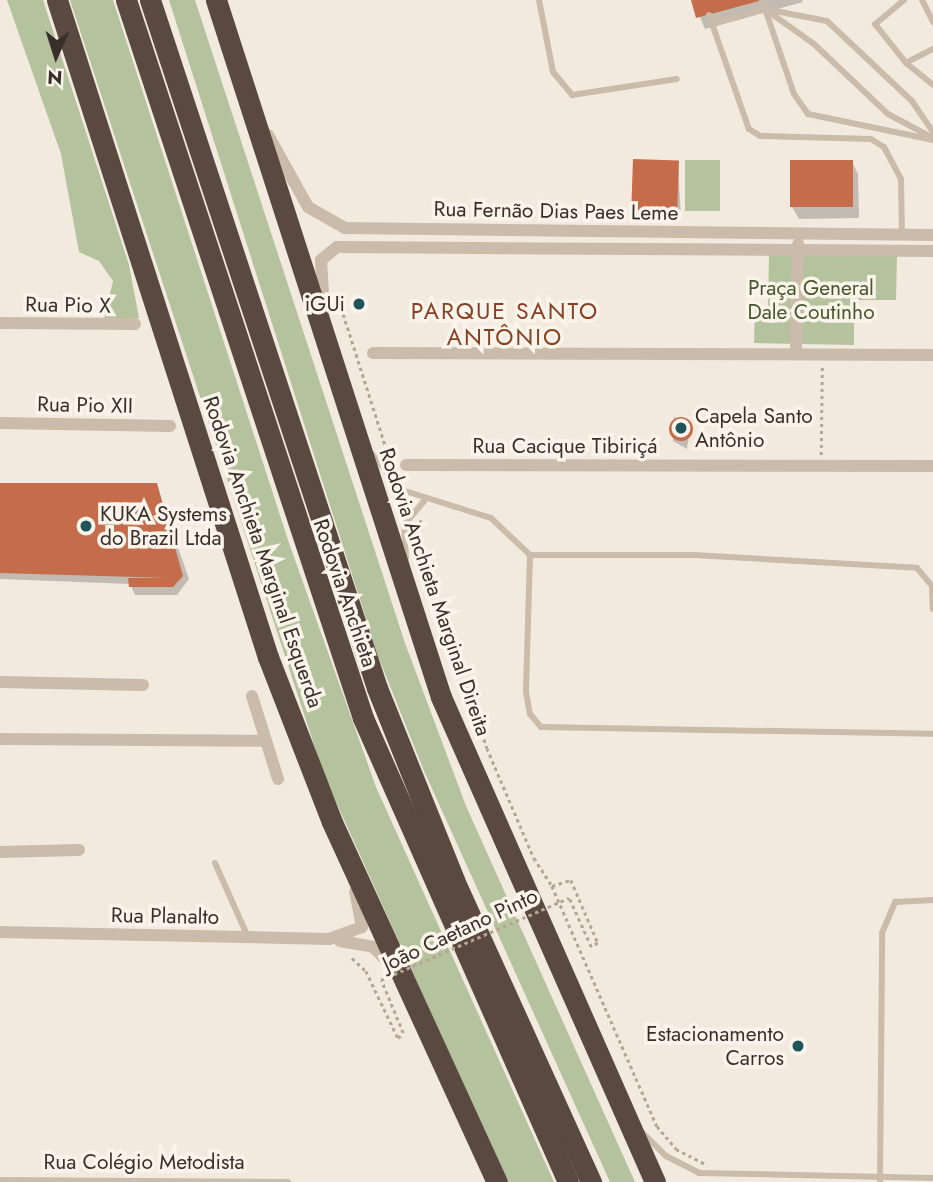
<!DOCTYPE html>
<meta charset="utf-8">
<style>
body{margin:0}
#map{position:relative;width:933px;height:1182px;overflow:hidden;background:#f3eadf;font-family:Jost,sans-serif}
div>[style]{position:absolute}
.green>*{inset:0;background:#b5c29e;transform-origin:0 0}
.shadow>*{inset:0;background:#0003}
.building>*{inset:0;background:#c56d4a;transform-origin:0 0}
.round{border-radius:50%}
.path>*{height:2.5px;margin-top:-1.25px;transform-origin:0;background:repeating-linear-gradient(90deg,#b7a594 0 3.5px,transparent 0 7px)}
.lane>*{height:6px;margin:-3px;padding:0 3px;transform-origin:3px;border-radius:3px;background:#cbbbaa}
.street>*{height:12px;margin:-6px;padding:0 6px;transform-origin:6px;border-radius:6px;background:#cbbbaa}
.highway>*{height:21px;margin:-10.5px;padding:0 10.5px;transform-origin:10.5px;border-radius:10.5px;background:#5a4941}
.path-bridge>*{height:2.5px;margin-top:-1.25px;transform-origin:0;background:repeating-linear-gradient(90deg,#b7a594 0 3.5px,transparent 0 7px)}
.dots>*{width:19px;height:19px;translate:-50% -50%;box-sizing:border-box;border:4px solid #faf4eb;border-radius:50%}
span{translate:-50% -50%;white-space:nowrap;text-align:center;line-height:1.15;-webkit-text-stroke:7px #faf4eb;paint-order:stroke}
.street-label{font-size:21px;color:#392f2a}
.park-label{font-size:21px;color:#46572d}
.poi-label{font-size:21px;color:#392f2a}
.right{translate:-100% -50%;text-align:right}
.left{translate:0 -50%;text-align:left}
.neighbourhood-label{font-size:23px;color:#883f23;letter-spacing:2px}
.north{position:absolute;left:21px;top:21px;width:70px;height:70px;-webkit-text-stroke:5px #faf4eb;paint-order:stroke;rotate:183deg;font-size:19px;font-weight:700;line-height:28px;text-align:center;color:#392f2a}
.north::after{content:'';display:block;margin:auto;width:24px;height:32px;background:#392f2a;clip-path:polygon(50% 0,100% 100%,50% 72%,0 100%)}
</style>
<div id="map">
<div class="green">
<div style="clip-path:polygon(7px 0,43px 0,129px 265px,139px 318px,104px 319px,113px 281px,99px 261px,79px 252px,61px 154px)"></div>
<div style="clip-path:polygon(70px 0,113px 0,289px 543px,376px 787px,554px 1182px,507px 1182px,324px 775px)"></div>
<div style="clip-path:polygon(169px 0,195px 0,405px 643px,466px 806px,635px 1182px,610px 1182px,424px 771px,378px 656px)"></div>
<div style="left:685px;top:160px;width:35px;height:51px"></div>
<div style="clip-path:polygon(769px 254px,897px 256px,896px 300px,854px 300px,854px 345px,754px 343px,755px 308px,768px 308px)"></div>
</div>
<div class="shadow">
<div style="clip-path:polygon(693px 0,802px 0,803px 2px,705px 29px)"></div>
<div style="clip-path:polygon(852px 162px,858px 174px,859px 218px,799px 219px,792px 207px)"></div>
<div style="clip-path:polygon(678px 163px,681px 219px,638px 218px,633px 210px)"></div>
<div style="clip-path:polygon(674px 417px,691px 423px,687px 449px,673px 441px)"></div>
<div style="clip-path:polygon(0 484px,156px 485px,189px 579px,177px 595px,135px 595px,130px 584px,0 579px)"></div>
</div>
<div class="building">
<div style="clip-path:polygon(691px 0,759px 0,759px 1px,696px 18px)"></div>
<div style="left:633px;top:159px;width:46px;height:51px;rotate:2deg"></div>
<div style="left:853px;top:160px;width:47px;height:63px;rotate:90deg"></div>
<div class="round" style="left:669px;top:417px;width:24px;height:24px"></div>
<div style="clip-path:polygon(0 483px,157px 483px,183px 576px,173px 587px,129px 587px,128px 578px,169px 578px,0 573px)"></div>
</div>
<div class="path">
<div style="left:337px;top:294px;width:171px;rotate:72.3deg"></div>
<div style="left:821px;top:455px;width:88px;rotate:-89.3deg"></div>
<div style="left:421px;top:520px;width:27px;rotate:94deg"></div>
<div style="left:419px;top:547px;width:212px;rotate:71.3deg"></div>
<div style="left:487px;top:748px;width:120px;rotate:66.9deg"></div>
<div style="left:534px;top:858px;width:33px;rotate:57deg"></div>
<div style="left:552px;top:886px;width:20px;rotate:-18deg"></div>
<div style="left:571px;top:880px;width:69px;rotate:66.8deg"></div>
<div style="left:598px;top:943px;width:8px;rotate:150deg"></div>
<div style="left:591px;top:947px;width:54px;rotate:-114.2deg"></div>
<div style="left:552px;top:886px;width:262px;rotate:66.4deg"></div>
<div style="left:657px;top:1126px;width:30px;rotate:50deg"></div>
<div style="left:676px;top:1149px;width:35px;rotate:27deg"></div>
<div style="left:352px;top:958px;width:19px;rotate:43deg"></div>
<div style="left:366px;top:971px;width:74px;rotate:64.5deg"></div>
<div style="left:398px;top:1038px;width:7px;rotate:-45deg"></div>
<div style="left:403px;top:1033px;width:57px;rotate:-112.5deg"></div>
</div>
<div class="lane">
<div style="left:539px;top:0;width:73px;rotate:79deg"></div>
<div style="left:553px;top:72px;width:30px;rotate:50deg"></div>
<div style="left:572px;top:95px;width:106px;rotate:-8.7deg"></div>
<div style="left:762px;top:0;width:99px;rotate:71.2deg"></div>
<div style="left:794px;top:94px;width:24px;rotate:55deg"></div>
<div style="left:808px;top:114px;width:128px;rotate:11.7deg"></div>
<div style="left:904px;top:0;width:38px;rotate:140deg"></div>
<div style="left:875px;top:24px;width:50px;rotate:51.5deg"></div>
<div style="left:922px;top:0;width:25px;rotate:63deg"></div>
<div style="left:769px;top:12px;width:55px;rotate:35.4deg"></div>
<div style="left:814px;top:44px;width:102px;rotate:43.4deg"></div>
<div style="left:888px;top:114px;width:49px;rotate:28.1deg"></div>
<div style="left:709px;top:15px;width:121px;rotate:70.7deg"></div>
<div style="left:749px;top:129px;width:13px;rotate:32deg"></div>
<div style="left:760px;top:136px;width:111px;rotate:1.5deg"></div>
<div style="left:871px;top:139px;width:15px;rotate:32deg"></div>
<div style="left:884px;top:147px;width:36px;rotate:62deg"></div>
<div style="left:901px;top:179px;width:55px;rotate:89deg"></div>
<div style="left:712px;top:24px;width:55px;rotate:-15.8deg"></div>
<div style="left:765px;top:9px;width:63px;rotate:11deg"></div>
<div style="left:827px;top:21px;width:117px;rotate:43.3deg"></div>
<div style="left:912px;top:101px;width:37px;rotate:56deg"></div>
<div style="left:933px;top:49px;width:30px;rotate:153deg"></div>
<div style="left:906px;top:63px;width:35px;rotate:39deg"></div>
<div style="left:372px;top:454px;width:47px;rotate:50.2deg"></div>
<div style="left:402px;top:490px;width:93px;rotate:17.5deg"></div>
<div style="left:491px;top:518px;width:54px;rotate:43.5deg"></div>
<div style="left:530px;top:555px;width:137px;rotate:91.7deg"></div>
<div style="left:526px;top:692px;width:22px;rotate:80deg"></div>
<div style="left:530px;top:714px;width:17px;rotate:50deg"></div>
<div style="left:541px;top:727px;width:392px;rotate:1deg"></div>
<div style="left:530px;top:555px;width:164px"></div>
<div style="left:694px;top:555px;width:223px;rotate:3.3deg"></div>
<div style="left:917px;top:568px;width:23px;rotate:50deg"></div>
<div style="left:932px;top:586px;width:23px;rotate:88deg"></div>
<div style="left:406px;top:558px;width:33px;rotate:-93deg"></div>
<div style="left:404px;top:525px;width:31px;rotate:-50deg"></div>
<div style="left:215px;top:863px;width:81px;rotate:66deg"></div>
<div style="left:642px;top:1132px;width:34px;rotate:45deg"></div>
<div style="left:666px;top:1156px;width:37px;rotate:27deg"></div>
<div style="left:699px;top:1173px;width:234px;rotate:1.2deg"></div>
<div style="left:0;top:1180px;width:288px;rotate:0.4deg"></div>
<div style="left:880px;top:1182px;width:249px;rotate:-89.5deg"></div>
<div style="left:882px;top:933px;width:34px;rotate:-67deg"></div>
<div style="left:895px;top:902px;width:38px;rotate:-3deg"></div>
</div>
<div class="street">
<div style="left:268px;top:135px;width:82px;rotate:60.9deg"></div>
<div style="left:308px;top:207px;width:43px;rotate:29.6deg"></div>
<div style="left:345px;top:228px;width:588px;rotate:0.68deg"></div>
<div style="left:324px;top:310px;width:50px;rotate:-93.4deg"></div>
<div style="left:321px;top:260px;width:21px;rotate:-39deg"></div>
<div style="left:337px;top:247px;width:596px;rotate:0.38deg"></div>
<div style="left:0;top:323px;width:135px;rotate:0.4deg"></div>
<div style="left:373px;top:353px;width:560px;rotate:0.2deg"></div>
<div style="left:796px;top:353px;width:109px;rotate:-88.9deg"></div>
<div style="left:0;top:423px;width:170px;rotate:1deg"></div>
<div style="left:406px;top:465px;width:527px;rotate:0.11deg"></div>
<div style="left:0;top:682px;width:143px;rotate:1.2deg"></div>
<div style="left:252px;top:696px;width:87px;rotate:72.6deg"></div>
<div style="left:0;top:739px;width:263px;rotate:0.4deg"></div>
<div style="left:0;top:852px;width:79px;rotate:-1.5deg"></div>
<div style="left:0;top:932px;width:329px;rotate:1.2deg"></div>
<div style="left:329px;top:939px;width:35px;rotate:-20deg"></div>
<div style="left:362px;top:927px;width:36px;rotate:-101deg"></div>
<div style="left:340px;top:941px;width:34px;rotate:10deg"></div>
<div style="left:373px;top:947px;width:25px;rotate:45deg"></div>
</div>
<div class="highway">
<div style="left:57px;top:0;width:690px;rotate:72.2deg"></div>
<div style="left:268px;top:657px;width:177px;rotate:68.8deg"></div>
<div style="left:332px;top:822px;width:396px;rotate:65.4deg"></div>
<div style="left:126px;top:0;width:756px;rotate:71.73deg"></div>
<div style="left:363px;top:718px;width:507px;rotate:66.16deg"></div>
<div style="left:150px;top:0;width:724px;rotate:71.74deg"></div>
<div style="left:377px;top:688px;width:207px;rotate:68.1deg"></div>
<div style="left:454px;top:880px;width:332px;rotate:65.6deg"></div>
<div style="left:216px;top:0;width:732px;rotate:72.11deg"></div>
<div style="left:441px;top:697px;width:530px;rotate:66.19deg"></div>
</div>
<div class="path-bridge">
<div style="left:381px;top:980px;width:205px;rotate:-23.6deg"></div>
</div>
<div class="dots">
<div style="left:359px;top:304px;background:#1f545a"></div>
<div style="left:681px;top:428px;background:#1f545a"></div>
<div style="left:86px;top:526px;background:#1f545a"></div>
<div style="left:798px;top:1046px;background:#1f545a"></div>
</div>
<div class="street-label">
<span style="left:556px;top:211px;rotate:1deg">Rua Fernão Dias Paes Leme</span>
<span style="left:68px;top:305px;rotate:1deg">Rua Pio X</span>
<span style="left:85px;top:405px;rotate:1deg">Rua Pio XII</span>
<span style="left:565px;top:446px">Rua Cacique Tibiriçá</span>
<span style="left:263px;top:552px;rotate:71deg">Rodovia Anchieta Marginal Esquerda</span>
<span style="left:435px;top:592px;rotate:71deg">Rodovia Anchieta Marginal Direita</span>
<span style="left:345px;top:593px;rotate:71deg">Rodovia Anchieta</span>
<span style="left:165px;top:916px;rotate:1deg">Rua Planalto</span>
<span style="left:460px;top:930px;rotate:-25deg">João Caetano Pinto</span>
<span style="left:144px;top:1162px">Rua Colégio Metodista</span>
</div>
<div class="park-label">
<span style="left:811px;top:300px">Praça General<br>Dale Coutinho</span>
</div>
<div class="poi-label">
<span class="right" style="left:345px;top:304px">iGUi</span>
<span class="left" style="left:695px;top:428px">Capela Santo<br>Antônio</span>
<span class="left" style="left:100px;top:526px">KUKA Systems<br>do Brazil Ltda</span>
<span class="right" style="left:784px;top:1046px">Estacionamento<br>Carros</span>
</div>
<div class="neighbourhood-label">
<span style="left:505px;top:324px">PARQUE SANTO<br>ANTÔNIO</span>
</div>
<div class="north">N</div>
</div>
